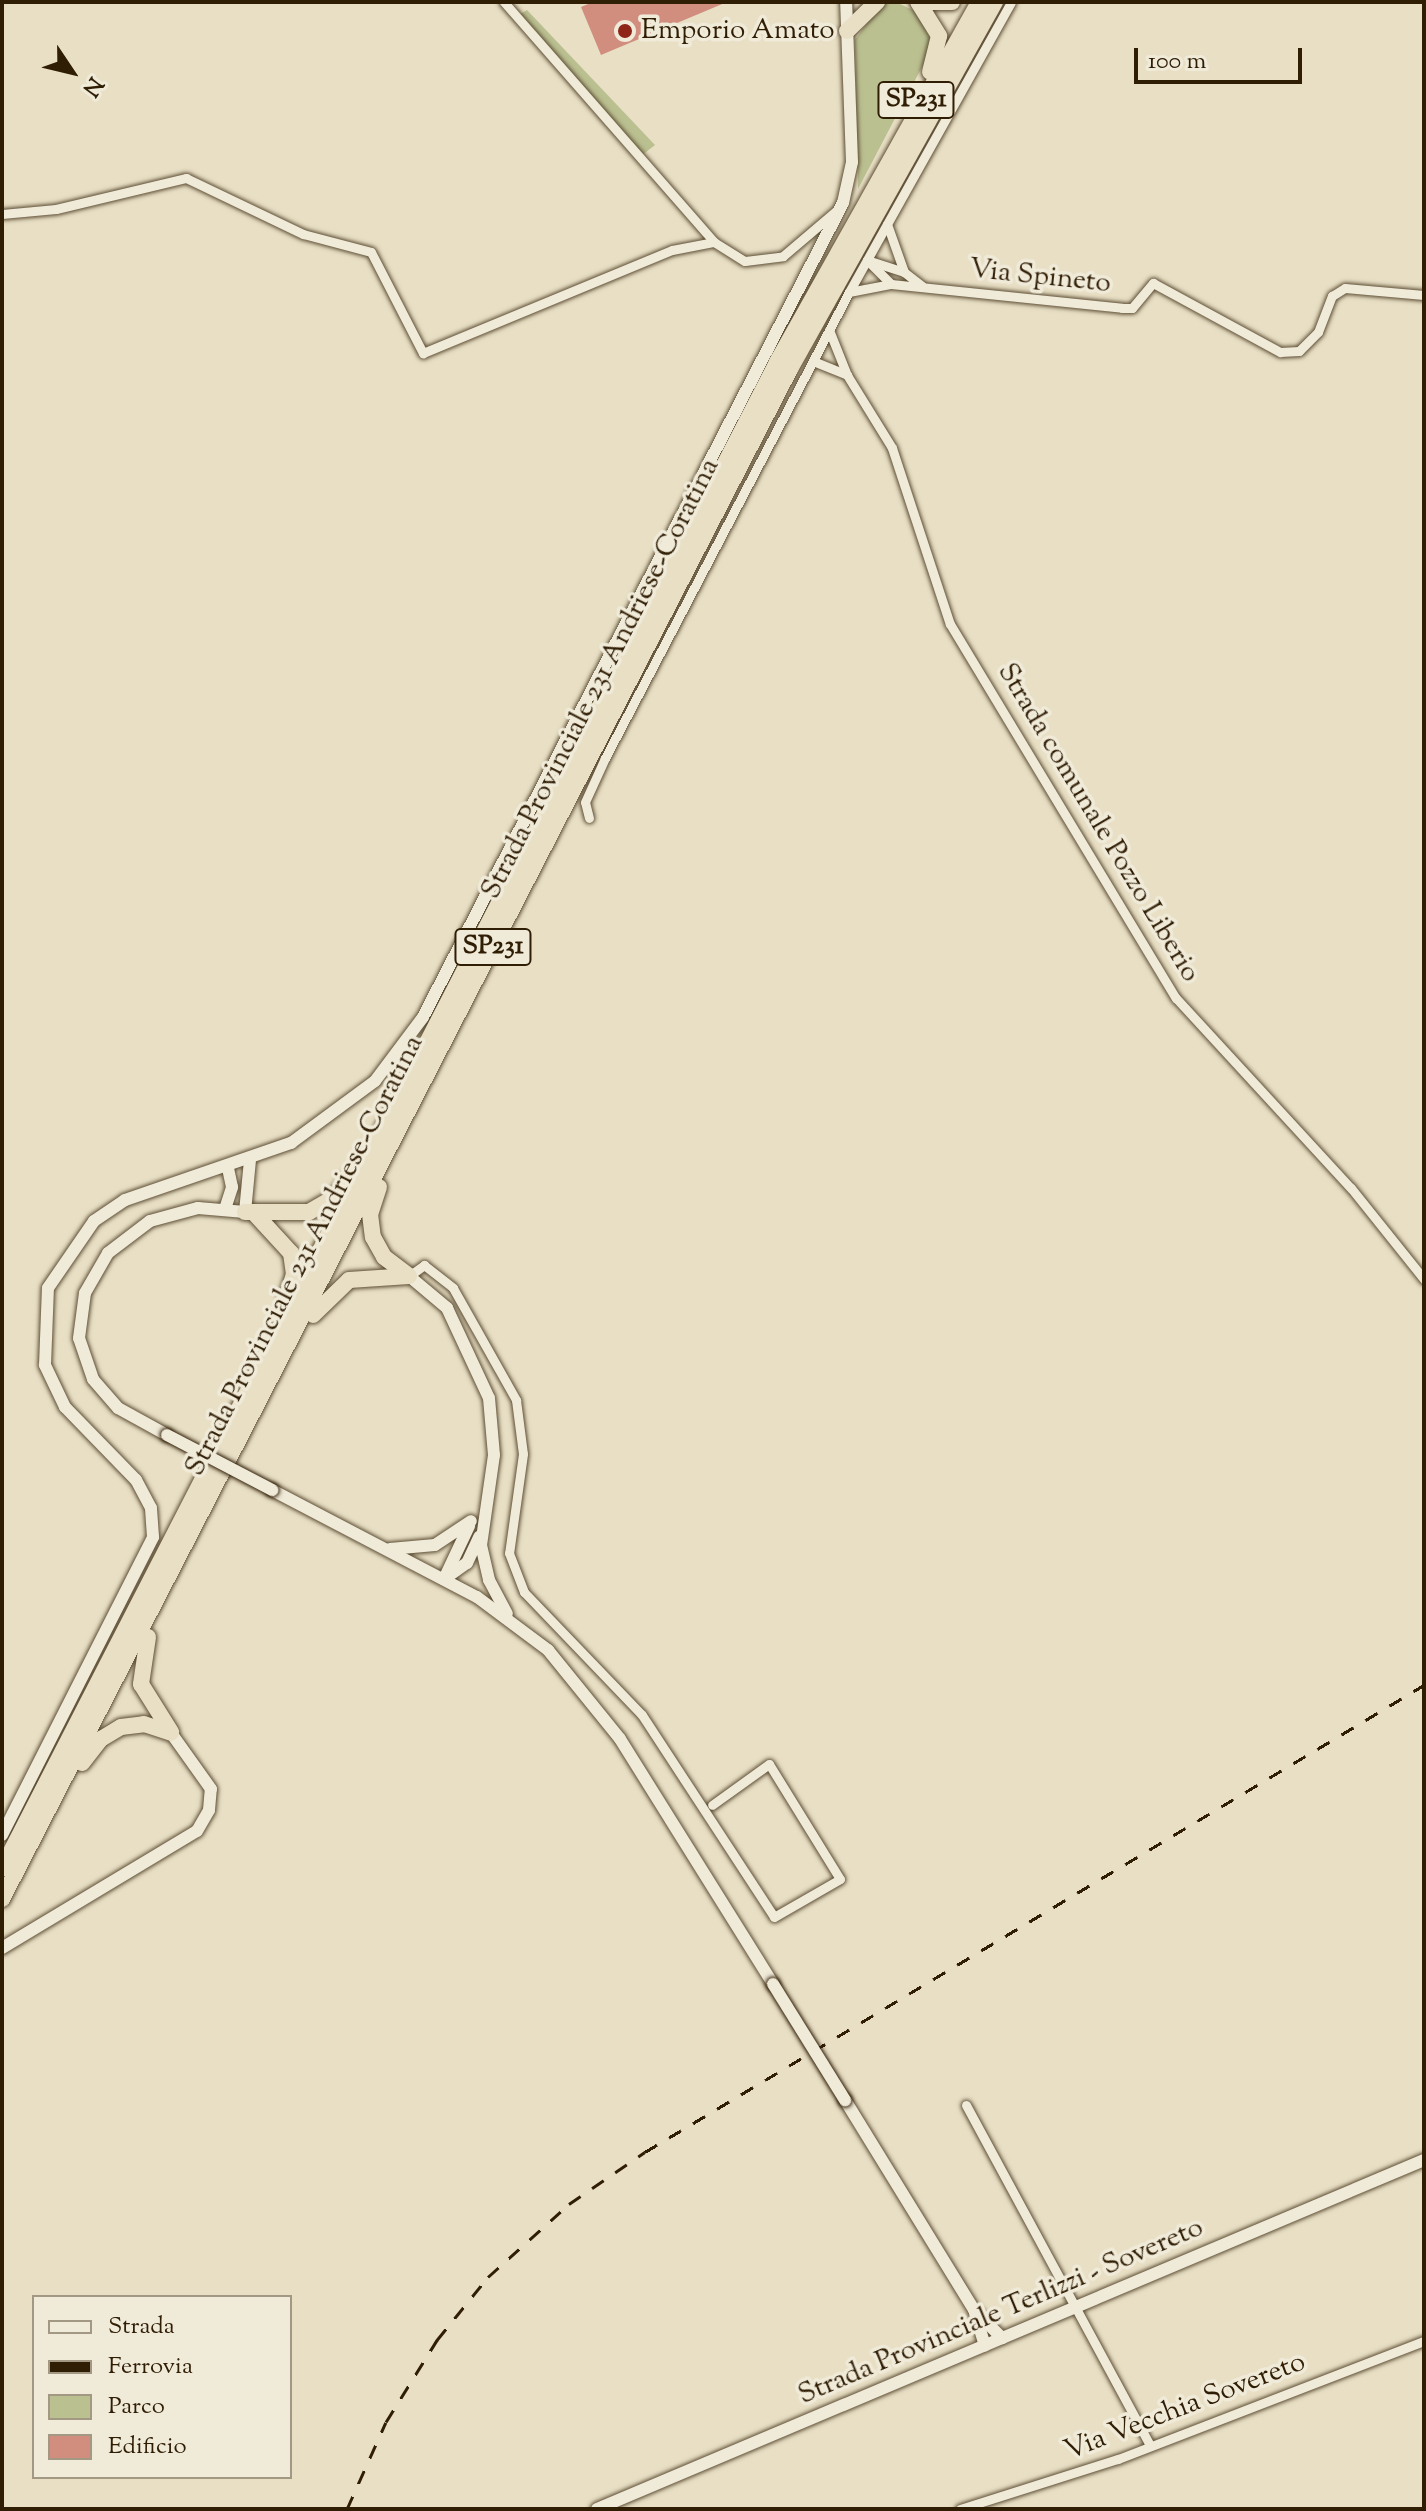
<!DOCTYPE html>
<style>
body{margin:0}
#map{position:relative;width:1426px;height:2511px;overflow:hidden;background:#e8dfc5;font-family:"Sorts Mill Goudy",serif}
div>[style]{position:absolute}
.green>*{inset:0;background:#bbc091}
.building>*{inset:0;background:#d18e7f}
.roads{filter:drop-shadow(0 0 2px #5d4e34) drop-shadow(0 0 2px #5d4e34)}
.street>*{height:9px;margin:-4.5px;padding:0 4.5px;transform-origin:4.5px;border-radius:4.5px;background:#f0ead9}
.secondary>*{height:12px;margin:-6px;padding:0 6px;transform-origin:6px;border-radius:6px;background:#f0ead9}
.highway>*{height:16px;margin:-8px;padding:0 8px;transform-origin:8px;border-radius:8px;background:#e8dfc5}
.rail>*{height:3px;margin-top:-1.5px;transform-origin:0;background:repeating-linear-gradient(90deg,#2f1d04 0 14px,transparent 0 28px)}
.bridges{filter:drop-shadow(0 0 2px #2f1d04) drop-shadow(0 0 2px #2f1d04)}
.secondary-bridge>*{height:12px;margin:-6px;padding:0 6px;transform-origin:6px;border-radius:6px;background:#f0ead9}
.dots>*{width:22px;height:22px;translate:-50% -50%;box-sizing:border-box;border:4px solid #f0ead9;border-radius:50%}
span{translate:-50% -50%;white-space:nowrap;text-align:center;line-height:1.15;-webkit-text-stroke:7px #f0ead9;paint-order:stroke}
.shield-label span{padding:2px 6px;background:#f0ead9;border:2px solid;border-radius:6px;-webkit-text-stroke-width:0}
.shield-label{font-size:26px;color:#2f1d04;font-weight:700}
.poi-label{font-size:28px;color:#2f1d04}
.left{translate:0 -50%;text-align:left}
.street-label{font-size:28px;color:#2f1d04}
.frame{position:absolute;inset:0;border:4px solid #2f1d04;pointer-events:none}
.legend{position:absolute;left:32px;top:2295px;width:260px;height:184px;box-sizing:border-box;background:#f0ead9;border:2px solid #a39884;margin:0;padding:10px 14px;list-style:none;font-size:24px;color:#2f1d04}
.legend li{display:flex;align-items:center;gap:16px;height:40px}
.legend b{width:40px;border:2px solid #a39884}
.north{position:absolute;left:32px;top:32px;width:80px;height:80px;-webkit-text-stroke:6px #f0ead9;paint-order:stroke;rotate:125deg;font-size:22px;font-weight:700;line-height:32px;text-align:center;color:#2f1d04}
.north::after{content:'';display:block;margin:auto;width:28px;height:36px;background:#2f1d04;clip-path:polygon(50% 0,100% 100%,50% 72%,0 100%)}
.scale{position:absolute;left:1134px;top:48px;width:168px;height:36px;box-sizing:border-box;border:4px solid #2f1d04;border-top:0;padding-left:10px;font-size:24px;line-height:28px;white-space:nowrap;color:#2f1d04;-webkit-text-stroke:6px #f0ead9;paint-order:stroke}
</style>
<div id="map">
<div class="green">
<div style="clip-path:polygon(898px 3px,919px 13px,933px 46px,858px 189px,855px 40px,881px 4px)"></div>
<div style="clip-path:polygon(527px 10px,655px 145px,641px 156px,517px 16px)"></div>
</div>
<div class="building">
<div style="clip-path:polygon(593px 2px,727px 2px,601px 55px,581px 7px)"></div>
</div>
<div class="roads">
<div class="street">
<div style="left:504px;top:2px;width:319px;rotate:48.8deg"></div>
<div style="left:714px;top:242px;width:36px;rotate:32deg"></div>
<div style="left:745px;top:261px;width:38px;rotate:-7deg"></div>
<div style="left:783px;top:256px;width:71px;rotate:-40.4deg"></div>
<div style="left:2px;top:214px;width:54px;rotate:-5.3deg"></div>
<div style="left:56px;top:209px;width:134px;rotate:-13.4deg"></div>
<div style="left:186px;top:178px;width:130px;rotate:25.6deg"></div>
<div style="left:303px;top:234px;width:70px;rotate:14.8deg"></div>
<div style="left:371px;top:252px;width:114px;rotate:62.8deg"></div>
<div style="left:423px;top:353px;width:269px;rotate:-22.5deg"></div>
<div style="left:672px;top:250px;width:43px;rotate:-10.8deg"></div>
<div style="left:887px;top:224px;width:51px;rotate:70.5deg"></div>
<div style="left:904px;top:272px;width:23px;rotate:38deg"></div>
<div style="left:867px;top:260px;width:34px;rotate:45deg"></div>
<div style="left:891px;top:284px;width:232px;rotate:5.9deg"></div>
<div style="left:1122px;top:308px;width:10px"></div>
<div style="left:1132px;top:308px;width:33px;rotate:-50deg"></div>
<div style="left:1153px;top:283px;width:145px;rotate:28.5deg"></div>
<div style="left:1280px;top:352px;width:19px;rotate:-3deg"></div>
<div style="left:1299px;top:351px;width:27px;rotate:-45deg"></div>
<div style="left:1318px;top:332px;width:39px;rotate:-69deg"></div>
<div style="left:1332px;top:296px;width:15px;rotate:-32deg"></div>
<div style="left:1345px;top:288px;width:79px;rotate:5.1deg"></div>
<div style="left:867px;top:260px;width:39px;rotate:18deg"></div>
<div style="left:849px;top:292px;width:43px;rotate:-10.8deg"></div>
<div style="left:829px;top:330px;width:48px;rotate:68.2deg"></div>
<div style="left:847px;top:375px;width:86px;rotate:58.3deg"></div>
<div style="left:892px;top:448px;width:185px;rotate:71.8deg"></div>
<div style="left:950px;top:624px;width:437px;rotate:58.9deg"></div>
<div style="left:1176px;top:998px;width:258px;rotate:47.4deg"></div>
<div style="left:1351px;top:1188px;width:117px;rotate:51.3deg"></div>
<div style="left:813px;top:361px;width:37px;rotate:22deg"></div>
<div style="left:589px;top:818px;width:16px;rotate:-104deg"></div>
<div style="left:585px;top:802px;width:48px;rotate:-65.6deg"></div>
<div style="left:605px;top:758px;width:526px;rotate:-62.36deg"></div>
<div style="left:849px;top:292px;width:332px;rotate:-60.8deg"></div>
<div style="left:409px;top:1276px;width:19px;rotate:-36deg"></div>
<div style="left:424px;top:1265px;width:37px;rotate:38deg"></div>
<div style="left:453px;top:1288px;width:129px;rotate:60.6deg"></div>
<div style="left:516px;top:1400px;width:54px;rotate:82.6deg"></div>
<div style="left:523px;top:1454px;width:100px;rotate:98deg"></div>
<div style="left:509px;top:1553px;width:42px;rotate:69deg"></div>
<div style="left:524px;top:1592px;width:170px;rotate:46.2deg"></div>
<div style="left:642px;top:1715px;width:241px;rotate:56.8deg"></div>
<div style="left:774px;top:1917px;width:76px;rotate:-29.9deg"></div>
<div style="left:840px;top:1879px;width:135px;rotate:-121.7deg"></div>
<div style="left:769px;top:1764px;width:70px;rotate:144.3deg"></div>
<div style="left:966px;top:2105px;width:387px;rotate:61.6deg"></div>
<div style="left:960px;top:2509px;width:166px;rotate:-17.6deg"></div>
<div style="left:1118px;top:2459px;width:328px;rotate:-21.1deg"></div>
</div>
<div class="secondary">
<div style="left:225px;top:1209px;width:23px;rotate:-72deg"></div>
<div style="left:232px;top:1187px;width:19px;rotate:-102deg"></div>
<div style="left:409px;top:1276px;width:50px;rotate:40.1deg"></div>
<div style="left:447px;top:1308px;width:99px;rotate:65deg"></div>
<div style="left:489px;top:1398px;width:57px;rotate:85deg"></div>
<div style="left:494px;top:1455px;width:91px;rotate:98.2deg"></div>
<div style="left:481px;top:1545px;width:36px;rotate:77deg"></div>
<div style="left:489px;top:1580px;width:38px;rotate:62deg"></div>
<div style="left:167px;top:1435px;width:56px;rotate:-151.1deg"></div>
<div style="left:118px;top:1408px;width:38px;rotate:-131deg"></div>
<div style="left:93px;top:1379px;width:43px;rotate:-108.9deg"></div>
<div style="left:79px;top:1338px;width:45px;rotate:-82.4deg"></div>
<div style="left:85px;top:1293px;width:46px;rotate:-60.1deg"></div>
<div style="left:108px;top:1253px;width:53px;rotate:-37.3deg"></div>
<div style="left:150px;top:1221px;width:50px;rotate:-15.2deg"></div>
<div style="left:198px;top:1208px;width:47px;rotate:4.9deg"></div>
<div style="left:245px;top:1212px;width:52px;rotate:-84.5deg"></div>
<div style="left:272px;top:1490px;width:231px;rotate:27.6deg"></div>
<div style="left:477px;top:1597px;width:89px;rotate:36.7deg"></div>
<div style="left:548px;top:1650px;width:114px;rotate:51deg"></div>
<div style="left:620px;top:1739px;width:289px;rotate:58deg"></div>
<div style="left:390px;top:1549px;width:45px;rotate:-5.1deg"></div>
<div style="left:435px;top:1545px;width:43px;rotate:-33.7deg"></div>
<div style="left:444px;top:1579px;width:59px;rotate:-64.7deg"></div>
<div style="left:444px;top:1579px;width:28px;rotate:-35deg"></div>
<div style="left:467px;top:1563px;width:29px;rotate:-65deg"></div>
<div style="left:2px;top:1835px;width:334px;rotate:-63.1deg"></div>
<div style="left:153px;top:1537px;width:29px;rotate:-94deg"></div>
<div style="left:151px;top:1508px;width:32px;rotate:-118deg"></div>
<div style="left:136px;top:1480px;width:102px;rotate:-134.2deg"></div>
<div style="left:65px;top:1407px;width:47px;rotate:-115.5deg"></div>
<div style="left:45px;top:1365px;width:77px;rotate:-87.8deg"></div>
<div style="left:48px;top:1288px;width:81px;rotate:-55.5deg"></div>
<div style="left:94px;top:1221px;width:37px;rotate:-34deg"></div>
<div style="left:125px;top:1200px;width:176px;rotate:-19deg"></div>
<div style="left:291px;top:1143px;width:104px;rotate:-36.4deg"></div>
<div style="left:375px;top:1081px;width:80px;rotate:-53.1deg"></div>
<div style="left:423px;top:1017px;width:916px;rotate:-62.71deg"></div>
<div style="left:843px;top:203px;width:42px;rotate:-77.6deg"></div>
<div style="left:852px;top:162px;width:160px;rotate:-92.1deg"></div>
<div style="left:2px;top:1948px;width:227px;rotate:-31deg"></div>
<div style="left:197px;top:1831px;width:24px;rotate:-60deg"></div>
<div style="left:209px;top:1810px;width:21px;rotate:-85deg"></div>
<div style="left:211px;top:1789px;width:69px;rotate:-125.5deg"></div>
<div style="left:845px;top:2100px;width:246px;rotate:58.4deg"></div>
<div style="left:974px;top:2310px;width:40px;rotate:45deg"></div>
<div style="left:975px;top:2313px;width:34px;rotate:73deg"></div>
<div style="left:597px;top:2509px;width:898px;rotate:-22.88deg"></div>
</div>
<div class="highway">
<div style="left:918px;top:2px;width:40px;rotate:58deg"></div>
<div style="left:939px;top:36px;width:37px;rotate:104deg"></div>
<div style="left:932px;top:2px;width:20px"></div>
<div style="left:847px;top:31px;width:42px;rotate:-44deg"></div>
<div style="left:379px;top:1187px;width:28px;rotate:108deg"></div>
<div style="left:370px;top:1214px;width:23px;rotate:83deg"></div>
<div style="left:373px;top:1237px;width:23px;rotate:61deg"></div>
<div style="left:384px;top:1257px;width:31px;rotate:37deg"></div>
<div style="left:245px;top:1212px;width:64px"></div>
<div style="left:309px;top:1212px;width:30px;rotate:-30deg"></div>
<div style="left:335px;top:1197px;width:25px;rotate:-53deg"></div>
<div style="left:256px;top:1215px;width:52px;rotate:47.4deg"></div>
<div style="left:291px;top:1253px;width:21px;rotate:82deg"></div>
<div style="left:294px;top:1274px;width:27px;rotate:107deg"></div>
<div style="left:313px;top:1315px;width:50px;rotate:-44.2deg"></div>
<div style="left:349px;top:1280px;width:60px;rotate:-3.8deg"></div>
<div style="left:148px;top:1637px;width:48px;rotate:98.5deg"></div>
<div style="left:141px;top:1684px;width:57px;rotate:58deg"></div>
<div style="left:82px;top:1763px;width:31px;rotate:-52deg"></div>
<div style="left:101px;top:1739px;width:23px;rotate:-31deg"></div>
<div style="left:121px;top:1727px;width:23px;rotate:-7deg"></div>
<div style="left:144px;top:1724px;width:28px;rotate:18deg"></div>
<div style="left:2px;top:1869px;width:1695px;rotate:-62.78deg"></div>
<div style="left:777px;top:362px;width:413px;rotate:-60.7deg"></div>
<div style="left:2px;top:1899px;width:1721px;rotate:-62.75deg"></div>
<div style="left:790px;top:369px;width:420px;rotate:-60.8deg"></div>
</div>
</div>
<div class="rail">
<div style="left:347px;top:2509px;width:95px;rotate:-65.9deg"></div>
<div style="left:386px;top:2422px;width:97px;rotate:-58.1deg"></div>
<div style="left:437px;top:2340px;width:81px;rotate:-51deg"></div>
<div style="left:488px;top:2277px;width:109px;rotate:-42deg"></div>
<div style="left:569px;top:2204px;width:92px;rotate:-34.4deg"></div>
<div style="left:645px;top:2152px;width:908px;rotate:-30.94deg"></div>
</div>
<div class="bridges">
<div class="secondary-bridge">
<div style="left:167px;top:1435px;width:119px;rotate:27.6deg"></div>
<div style="left:773px;top:1984px;width:137px;rotate:58.2deg"></div>
</div>
</div>
<div class="dots">
<div style="left:625px;top:31px;background:#8f2418"></div>
</div>
<div class="shield-label">
<span style="left:916px;top:100px">SP231</span>
<span style="left:493px;top:947px">SP231</span>
</div>
<div class="poi-label">
<span class="left" style="left:641px;top:31px">Emporio Amato</span>
</div>
<div class="street-label">
<span style="left:1040px;top:277px;rotate:6deg">Via Spineto</span>
<span style="left:601px;top:679px;rotate:-63deg">Strada Provinciale 231 Andriese-Coratina</span>
<span style="left:1098px;top:823px;rotate:59deg">Strada comunale Pozzo Liberio</span>
<span style="left:305px;top:1256px;rotate:-63deg">Strada Provinciale 231 Andriese-Coratina</span>
<span style="left:1001px;top:2312px;rotate:-23deg">Strada Provinciale Terlizzi - Sovereto</span>
<span style="left:1185px;top:2407px;rotate:-21deg">Via Vecchia Sovereto</span>
</div>
<div class="frame"></div>
<ul class="legend">
<li><b style="height:10px;background:#f0ead9"></b>Strada</li>
<li><b style="height:10px;background:#2f1d04"></b>Ferrovia</li>
<li><b style="height:22px;background:#bbc091"></b>Parco</li>
<li><b style="height:22px;background:#d18e7f"></b>Edificio</li>
</ul>
<div class="north">N</div>
<div class="scale">100 m</div>
</div>
